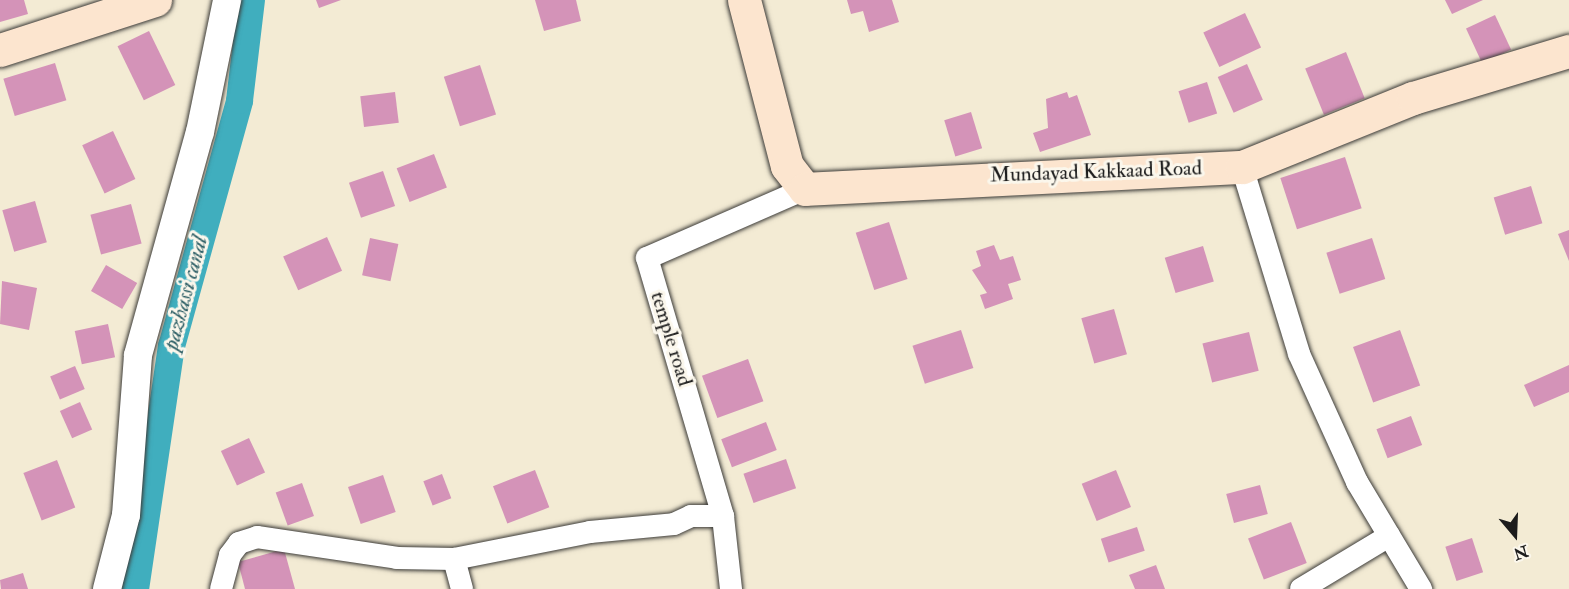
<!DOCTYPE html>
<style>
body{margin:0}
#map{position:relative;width:1569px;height:589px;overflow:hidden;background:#f3ebd4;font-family:"IM FELL Double Pica",serif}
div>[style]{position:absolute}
.canal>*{height:27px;margin:-13.5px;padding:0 13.5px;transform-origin:13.5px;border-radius:13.5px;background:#40aebe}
.building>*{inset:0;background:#d493b8;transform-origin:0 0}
.roads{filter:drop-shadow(0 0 2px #3c3b38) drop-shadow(0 0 2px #3c3b38)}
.minor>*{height:22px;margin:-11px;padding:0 11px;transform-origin:11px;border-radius:11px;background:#fff}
.tertiary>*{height:28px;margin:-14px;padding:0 14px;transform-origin:14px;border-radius:14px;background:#fff}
.secondary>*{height:33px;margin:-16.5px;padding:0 16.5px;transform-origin:16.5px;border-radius:16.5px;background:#fce5cf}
span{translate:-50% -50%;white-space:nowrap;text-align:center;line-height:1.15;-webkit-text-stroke:6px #fbf7ec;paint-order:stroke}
.street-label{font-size:21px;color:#1c1c1c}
.water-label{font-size:22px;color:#2c5e65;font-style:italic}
.north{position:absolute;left:1485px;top:505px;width:60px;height:60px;-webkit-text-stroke:4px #fbf7ec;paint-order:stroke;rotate:161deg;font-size:16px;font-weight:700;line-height:24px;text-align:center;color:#1c1c1c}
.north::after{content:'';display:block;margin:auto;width:21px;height:27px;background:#1c1c1c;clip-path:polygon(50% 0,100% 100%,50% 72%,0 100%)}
</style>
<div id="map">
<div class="canal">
<div style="left:135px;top:589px;width:246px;rotate:-81.6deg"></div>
<div style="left:171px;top:346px;width:255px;rotate:-74.5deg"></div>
<div style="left:239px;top:100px;width:101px;rotate:-83.2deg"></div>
</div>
<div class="building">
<div style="clip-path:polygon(0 0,24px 0,28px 14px,0 22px)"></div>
<div style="clip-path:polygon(316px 0,341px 0,319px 8px)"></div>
<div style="clip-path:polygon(535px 0,576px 0,581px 21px,544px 31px)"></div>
<div style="clip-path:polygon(847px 0,892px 0,899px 22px,869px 32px,863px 11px,851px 14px)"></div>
<div style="clip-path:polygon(1445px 0,1483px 0,1452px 14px)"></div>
<div style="left:1245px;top:13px;width:38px;height:46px;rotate:65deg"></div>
<div style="left:1495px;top:15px;width:38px;height:32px;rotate:65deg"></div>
<div style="left:149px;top:31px;width:60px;height:35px;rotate:64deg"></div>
<div style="left:1346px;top:52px;width:50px;height:44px;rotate:68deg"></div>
<div style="left:55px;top:63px;width:39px;height:54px;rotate:73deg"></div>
<div style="left:1247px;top:64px;width:39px;height:32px;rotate:66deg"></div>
<div style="left:480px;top:65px;width:52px;height:38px;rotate:72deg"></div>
<div style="left:1207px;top:82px;width:33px;height:30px;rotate:72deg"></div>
<div style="left:395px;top:92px;width:31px;height:35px;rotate:83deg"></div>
<div style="clip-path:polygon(1067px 92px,1069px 98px,1077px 95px,1091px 135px,1040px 152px,1033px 133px,1048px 128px,1046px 99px)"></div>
<div style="left:971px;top:112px;width:38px;height:28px;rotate:73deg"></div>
<div style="left:113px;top:131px;width:53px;height:34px;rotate:65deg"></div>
<div style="left:434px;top:154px;width:36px;height:40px;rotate:69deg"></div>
<div style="left:1345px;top:157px;width:54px;height:68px;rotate:72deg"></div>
<div style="left:383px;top:171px;width:37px;height:36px;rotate:71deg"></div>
<div style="left:1531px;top:186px;width:39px;height:39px;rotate:73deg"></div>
<div style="left:35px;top:201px;width:43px;height:34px;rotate:74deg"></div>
<div style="left:131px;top:204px;width:41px;height:42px;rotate:75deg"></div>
<div style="left:889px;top:222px;width:60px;height:35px;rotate:72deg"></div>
<div style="clip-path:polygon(1569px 230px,1569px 261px,1558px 234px)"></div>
<div style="left:327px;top:237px;width:37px;height:48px;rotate:66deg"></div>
<div style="left:370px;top:238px;width:29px;height:38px;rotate:12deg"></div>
<div style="left:1372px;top:238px;width:43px;height:48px;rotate:72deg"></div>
<div style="clip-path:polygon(994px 245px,1000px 260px,1013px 256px,1021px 280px,1008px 284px,1013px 299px,985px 309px,980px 295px,987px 293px,972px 270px,981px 266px,976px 251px)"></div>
<div style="left:1203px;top:246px;width:37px;height:40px;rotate:73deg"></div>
<div style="left:106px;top:265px;width:36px;height:30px;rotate:30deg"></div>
<div style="clip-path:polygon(2px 281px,37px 288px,29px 330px,0 324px)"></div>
<div style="left:1114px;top:309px;width:47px;height:34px;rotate:74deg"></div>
<div style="left:108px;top:324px;width:34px;height:34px;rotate:78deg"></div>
<div style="left:961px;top:330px;width:40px;height:51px;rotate:72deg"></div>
<div style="left:1400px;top:330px;width:59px;height:50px;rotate:70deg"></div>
<div style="left:1249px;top:332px;width:40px;height:48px;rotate:76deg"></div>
<div style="left:748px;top:359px;width:45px;height:49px;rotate:70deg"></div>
<div style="clip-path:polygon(1569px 365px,1569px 392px,1534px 407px,1524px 385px)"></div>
<div style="left:75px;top:366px;width:25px;height:27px;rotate:67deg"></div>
<div style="left:80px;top:402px;width:30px;height:22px;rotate:66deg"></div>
<div style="left:1411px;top:416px;width:31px;height:37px;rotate:69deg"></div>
<div style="left:766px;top:422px;width:30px;height:48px;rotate:69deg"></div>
<div style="left:249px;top:438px;width:38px;height:31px;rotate:65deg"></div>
<div style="left:786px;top:459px;width:31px;height:45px;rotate:71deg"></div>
<div style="left:57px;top:460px;width:51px;height:36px;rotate:69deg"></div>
<div style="left:535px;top:470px;width:40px;height:45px;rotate:69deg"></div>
<div style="left:1116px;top:470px;width:40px;height:37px;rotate:68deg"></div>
<div style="left:442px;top:474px;width:26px;height:20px;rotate:69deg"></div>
<div style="left:383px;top:475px;width:39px;height:37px;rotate:71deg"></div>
<div style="left:302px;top:483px;width:35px;height:28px;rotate:70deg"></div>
<div style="left:1260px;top:485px;width:30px;height:35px;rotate:75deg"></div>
<div style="left:1291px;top:522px;width:44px;height:46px;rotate:69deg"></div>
<div style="left:1137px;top:527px;width:25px;height:38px;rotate:72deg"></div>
<div style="left:1472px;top:538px;width:36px;height:28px;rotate:72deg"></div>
<div style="clip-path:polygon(284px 549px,295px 589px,245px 589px,238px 562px)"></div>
<div style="clip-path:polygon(1156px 565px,1165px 589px,1135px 589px,1129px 575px)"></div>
<div style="clip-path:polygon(23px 573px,28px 589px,1px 589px,0 580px)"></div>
</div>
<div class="roads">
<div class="minor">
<div style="left:1242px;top:167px;width:195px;rotate:73deg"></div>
<div style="left:1299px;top:354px;width:141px;rotate:65.6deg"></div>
<div style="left:1357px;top:482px;width:125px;rotate:59.1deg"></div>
<div style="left:454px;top:559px;width:31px;rotate:75deg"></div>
<div style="left:221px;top:589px;width:35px;rotate:-75deg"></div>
<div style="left:230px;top:555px;width:15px;rotate:-53deg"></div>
<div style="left:239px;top:543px;width:19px;rotate:-18deg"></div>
<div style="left:257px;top:537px;width:142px;rotate:8.5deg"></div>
<div style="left:397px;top:558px;width:57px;rotate:1deg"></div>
<div style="left:454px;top:559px;width:139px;rotate:-11.2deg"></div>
<div style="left:590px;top:532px;width:84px;rotate:-5.4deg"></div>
<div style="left:674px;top:524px;width:19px;rotate:-25deg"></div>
<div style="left:691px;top:516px;width:32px"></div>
<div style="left:731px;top:589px;width:73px;rotate:-96.3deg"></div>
<div style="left:723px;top:516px;width:269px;rotate:-106.4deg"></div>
<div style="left:647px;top:258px;width:172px;rotate:-23.6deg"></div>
<div style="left:1301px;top:589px;width:103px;rotate:-31.1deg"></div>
</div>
<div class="tertiary">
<div style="left:107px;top:589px;width:76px;rotate:-75.6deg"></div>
<div style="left:126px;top:515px;width:160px;rotate:-85.7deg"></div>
<div style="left:138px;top:355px;width:231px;rotate:-74.5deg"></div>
<div style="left:200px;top:132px;width:135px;rotate:-78.4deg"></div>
</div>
<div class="secondary">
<div style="left:744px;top:0;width:171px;rotate:75.5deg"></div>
<div style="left:787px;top:166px;width:29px;rotate:52deg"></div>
<div style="left:805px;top:189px;width:438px;rotate:-2.9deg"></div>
<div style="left:1242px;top:167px;width:184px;rotate:-22deg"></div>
<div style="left:1413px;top:98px;width:163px;rotate:-16.8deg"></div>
<div style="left:0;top:50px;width:163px;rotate:-17.9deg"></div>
</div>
</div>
<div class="street-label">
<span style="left:1096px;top:172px;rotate:-2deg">Mundayad Kakkaad Road</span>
<span style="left:671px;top:339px;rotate:73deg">temple road</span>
</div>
<div class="water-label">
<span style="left:186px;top:293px;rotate:-75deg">pazhassi canal</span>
</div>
<div class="north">N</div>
</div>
